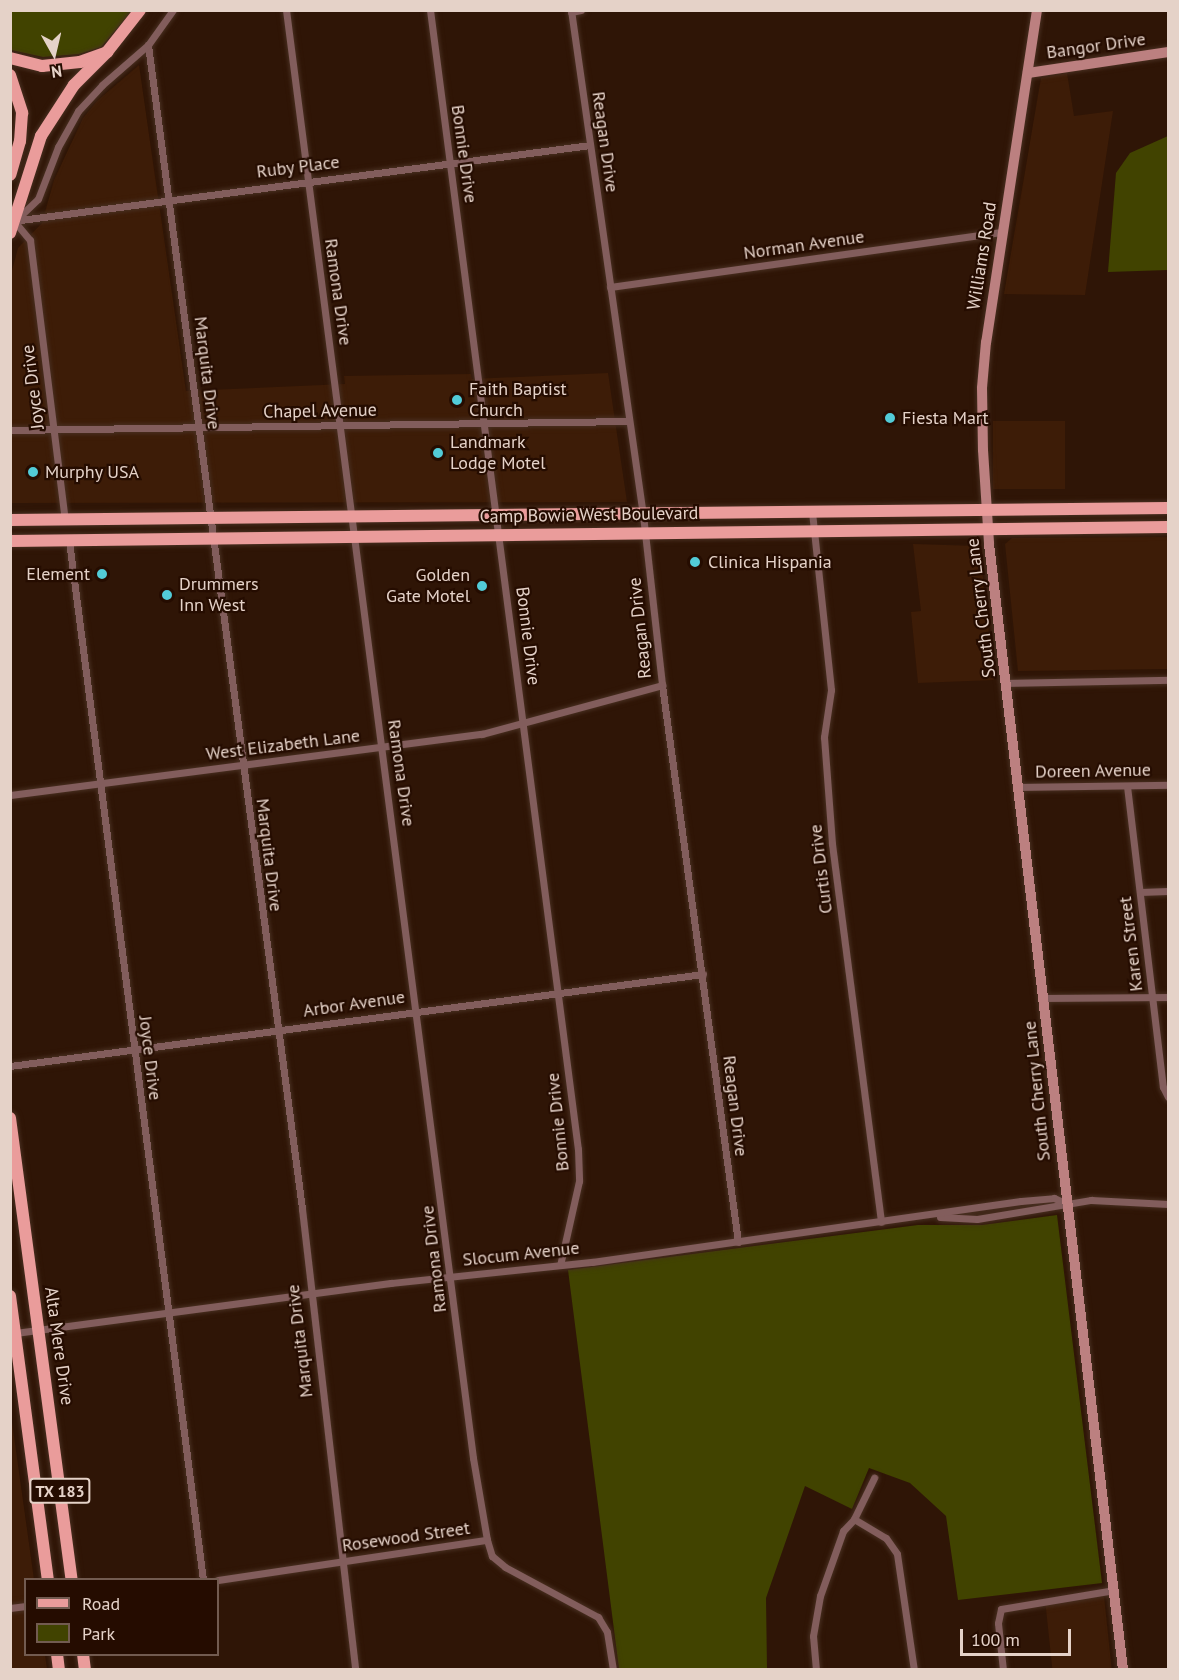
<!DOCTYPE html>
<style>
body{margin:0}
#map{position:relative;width:1179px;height:1680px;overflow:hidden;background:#2f1506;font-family:"PT Sans",sans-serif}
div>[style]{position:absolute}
.built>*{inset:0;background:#3d1c07;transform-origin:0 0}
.green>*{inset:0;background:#414300}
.roads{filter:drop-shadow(0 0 2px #482f21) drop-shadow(0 0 2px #482f21)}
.street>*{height:7px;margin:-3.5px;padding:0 3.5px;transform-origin:3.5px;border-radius:3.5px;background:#825d5c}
.secondary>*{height:10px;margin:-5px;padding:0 5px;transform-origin:5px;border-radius:5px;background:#bc8080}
.primary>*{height:12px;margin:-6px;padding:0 6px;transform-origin:6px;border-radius:6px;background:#ea9c9b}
.dots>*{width:16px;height:16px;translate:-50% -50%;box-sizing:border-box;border:3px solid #250c00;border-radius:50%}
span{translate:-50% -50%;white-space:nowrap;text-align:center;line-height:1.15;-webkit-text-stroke:4.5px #250c00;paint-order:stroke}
.shield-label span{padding:2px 4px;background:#250c00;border:2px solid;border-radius:4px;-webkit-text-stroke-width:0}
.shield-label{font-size:16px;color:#e5d2c8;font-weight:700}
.street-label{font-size:18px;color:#e5d2c8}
.poi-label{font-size:18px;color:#e5d2c8}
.left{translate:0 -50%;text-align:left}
.right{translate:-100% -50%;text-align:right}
.frame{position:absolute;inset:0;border:12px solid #e5d2c8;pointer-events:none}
.legend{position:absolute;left:24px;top:1578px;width:195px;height:78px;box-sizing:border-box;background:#250c00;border:2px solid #725b50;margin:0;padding:8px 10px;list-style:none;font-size:18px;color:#e5d2c8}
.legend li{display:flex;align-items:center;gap:12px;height:30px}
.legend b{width:30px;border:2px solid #725b50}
.north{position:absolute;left:24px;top:24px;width:60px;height:60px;-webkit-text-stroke:4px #250c00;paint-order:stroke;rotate:172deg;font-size:16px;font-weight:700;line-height:24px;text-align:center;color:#e5d2c8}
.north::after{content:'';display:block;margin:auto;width:21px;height:27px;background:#e5d2c8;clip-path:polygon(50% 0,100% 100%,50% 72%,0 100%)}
.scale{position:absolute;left:960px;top:1629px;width:111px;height:27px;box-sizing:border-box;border:3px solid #e5d2c8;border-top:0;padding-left:8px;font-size:18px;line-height:21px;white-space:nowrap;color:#e5d2c8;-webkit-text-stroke:4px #250c00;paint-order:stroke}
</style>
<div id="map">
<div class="built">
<div style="clip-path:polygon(139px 65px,186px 391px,345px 384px,344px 376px,471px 374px,472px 379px,608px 373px,627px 502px,11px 503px,10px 278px,18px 248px,42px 223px,54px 180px,83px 118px,97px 101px)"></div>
<div style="clip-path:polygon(1067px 73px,1074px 116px,1113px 111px,1085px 295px,1004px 294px,1041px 78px)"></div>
<div style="left:993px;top:421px;width:72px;height:68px"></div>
<div style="clip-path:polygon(1168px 537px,1168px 669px,1018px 671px,1005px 544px,1012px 538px)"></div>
<div style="clip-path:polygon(913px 544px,977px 546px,980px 550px,994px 680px,918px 683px,911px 612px,921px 611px)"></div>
<div style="clip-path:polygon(10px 1408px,34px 1579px,26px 1580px,26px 1654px,45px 1655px,47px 1669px,11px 1669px)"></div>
<div style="left:1104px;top:1596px;width:73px;height:59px;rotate:84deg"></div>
</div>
<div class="green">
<div style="clip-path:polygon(10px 11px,132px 11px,101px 47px,79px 54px,43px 57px,11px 50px)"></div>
<div style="clip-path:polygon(1168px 136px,1168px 270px,1108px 272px,1116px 173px,1130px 153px)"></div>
<div style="clip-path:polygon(1057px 1215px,1102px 1583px,958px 1600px,946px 1516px,910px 1483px,869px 1468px,852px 1509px,805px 1486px,766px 1598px,767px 1669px,619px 1669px,568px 1270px,918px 1225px,982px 1225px)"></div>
</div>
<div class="roads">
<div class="street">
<div style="left:286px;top:10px;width:1460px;rotate:82.64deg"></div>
<div style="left:473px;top:1458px;width:83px;rotate:80.3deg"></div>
<div style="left:487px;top:1540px;width:17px;rotate:73deg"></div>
<div style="left:492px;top:1556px;width:17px;rotate:40deg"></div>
<div style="left:505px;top:1567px;width:106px;rotate:28.3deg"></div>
<div style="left:598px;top:1617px;width:17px;rotate:59deg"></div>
<div style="left:607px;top:1632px;width:38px;rotate:81deg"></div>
<div style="left:430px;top:10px;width:1149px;rotate:82.6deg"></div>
<div style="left:578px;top:1149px;width:32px;rotate:88deg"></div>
<div style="left:579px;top:1181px;width:86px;rotate:102.7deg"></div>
<div style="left:571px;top:10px;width:510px;rotate:81.89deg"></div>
<div style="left:643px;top:515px;width:171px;rotate:83.6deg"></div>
<div style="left:662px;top:685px;width:562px;rotate:82.23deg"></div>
<div style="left:571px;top:12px;width:10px;rotate:-11deg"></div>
<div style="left:148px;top:45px;width:1174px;rotate:82.46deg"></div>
<div style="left:302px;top:1209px;width:464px;rotate:83.4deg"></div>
<div style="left:16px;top:220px;width:30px;rotate:-44deg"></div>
<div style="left:38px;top:199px;width:56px;rotate:-69deg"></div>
<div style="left:58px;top:147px;width:41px;rotate:-60.9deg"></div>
<div style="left:78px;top:111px;width:35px;rotate:-47deg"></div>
<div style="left:102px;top:85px;width:61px;rotate:-41deg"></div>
<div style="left:148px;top:45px;width:43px;rotate:-54.5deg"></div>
<div style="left:13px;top:221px;width:582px;rotate:-7.5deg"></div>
<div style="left:14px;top:221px;width:25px;rotate:50deg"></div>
<div style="left:30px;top:240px;width:282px;rotate:82.9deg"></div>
<div style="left:610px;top:287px;width:397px;rotate:-8deg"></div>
<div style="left:10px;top:430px;width:619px;rotate:-0.83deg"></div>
<div style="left:812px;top:512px;width:179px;rotate:83.9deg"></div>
<div style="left:831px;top:690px;width:48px;rotate:98.5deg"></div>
<div style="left:824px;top:737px;width:107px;rotate:85.7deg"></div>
<div style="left:832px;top:844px;width:381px;rotate:82.6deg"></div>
<div style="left:69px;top:541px;width:1048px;rotate:82.65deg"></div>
<div style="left:1006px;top:683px;width:162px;rotate:-1.1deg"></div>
<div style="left:1127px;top:786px;width:303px;rotate:83.2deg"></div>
<div style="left:1163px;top:1087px;width:11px;rotate:63deg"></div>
<div style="left:1019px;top:787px;width:149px;rotate:-0.8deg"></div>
<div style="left:10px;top:795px;width:476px;rotate:-7.4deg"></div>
<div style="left:482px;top:734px;width:187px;rotate:-15.2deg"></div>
<div style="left:1140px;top:892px;width:28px;rotate:-2deg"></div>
<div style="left:1044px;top:998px;width:124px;rotate:-0.5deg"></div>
<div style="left:10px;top:1066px;width:699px;rotate:-7.56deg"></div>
<div style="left:940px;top:1217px;width:37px;rotate:3deg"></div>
<div style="left:977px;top:1219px;width:116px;rotate:-9.5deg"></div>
<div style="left:1091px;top:1200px;width:77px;rotate:3deg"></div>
<div style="left:15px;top:1333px;width:379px;rotate:-7.6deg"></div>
<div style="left:391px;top:1283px;width:202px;rotate:-6deg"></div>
<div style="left:592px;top:1262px;width:433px;rotate:-8.1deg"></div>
<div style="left:1021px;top:1201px;width:33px;rotate:-5deg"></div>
<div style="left:1054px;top:1198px;width:14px;rotate:25deg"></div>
<div style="left:854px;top:1519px;width:46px;rotate:-64deg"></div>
<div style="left:218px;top:1580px;width:272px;rotate:-8.5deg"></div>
<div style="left:10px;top:1608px;width:16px;rotate:-7deg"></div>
<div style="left:816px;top:1670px;width:34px;rotate:-95deg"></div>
<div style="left:813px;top:1636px;width:41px;rotate:-80.1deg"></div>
<div style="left:820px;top:1596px;width:69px;rotate:-70.5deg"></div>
<div style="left:843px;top:1531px;width:16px;rotate:-47deg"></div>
<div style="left:854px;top:1519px;width:37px;rotate:31deg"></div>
<div style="left:886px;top:1538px;width:19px;rotate:55deg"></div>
<div style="left:897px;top:1554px;width:117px;rotate:81.7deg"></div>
<div style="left:1003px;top:1670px;width:47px;rotate:-96.1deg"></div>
<div style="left:998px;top:1623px;width:14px;rotate:-78deg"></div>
<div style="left:1001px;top:1609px;width:115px;rotate:-9.5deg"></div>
</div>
<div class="secondary">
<div style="left:1037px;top:10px;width:336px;rotate:98.7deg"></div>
<div style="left:986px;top:342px;width:46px;rotate:95deg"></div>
<div style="left:982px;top:388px;width:62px;rotate:89.1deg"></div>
<div style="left:983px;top:450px;width:94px;rotate:86.3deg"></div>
<div style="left:989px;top:544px;width:1134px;rotate:83.21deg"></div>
<div style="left:1028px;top:73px;width:142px;rotate:-8.5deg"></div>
</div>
<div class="primary">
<div style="left:10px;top:58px;width:33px;rotate:14deg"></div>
<div style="left:42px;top:66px;width:38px;rotate:-6deg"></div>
<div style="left:80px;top:62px;width:29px;rotate:-20deg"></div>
<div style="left:107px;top:52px;width:53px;rotate:-51.8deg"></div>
<div style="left:10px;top:75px;width:40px;rotate:72deg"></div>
<div style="left:22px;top:113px;width:28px;rotate:94deg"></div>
<div style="left:20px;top:141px;width:35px;rotate:106deg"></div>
<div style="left:10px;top:233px;width:102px;rotate:-72.3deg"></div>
<div style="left:41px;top:136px;width:61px;rotate:-57.1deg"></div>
<div style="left:74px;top:85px;width:47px;rotate:-45deg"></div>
<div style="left:10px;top:520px;width:1158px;rotate:-0.59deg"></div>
<div style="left:10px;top:541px;width:1158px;rotate:-0.69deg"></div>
<div style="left:10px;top:1118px;width:466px;rotate:82.4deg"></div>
<div style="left:10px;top:1296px;width:287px;rotate:82.4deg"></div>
<div style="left:57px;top:1654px;width:16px;rotate:83deg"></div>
<div style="left:83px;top:1654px;width:16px;rotate:83deg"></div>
</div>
</div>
<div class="dots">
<div style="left:457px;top:400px;background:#52cbd7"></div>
<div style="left:890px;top:418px;background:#52cbd7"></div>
<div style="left:438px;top:453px;background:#52cbd7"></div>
<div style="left:33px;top:472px;background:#52cbd7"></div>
<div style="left:695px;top:562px;background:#52cbd7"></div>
<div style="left:102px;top:574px;background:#52cbd7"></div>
<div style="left:482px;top:586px;background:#52cbd7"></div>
<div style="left:167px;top:595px;background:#52cbd7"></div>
</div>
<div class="shield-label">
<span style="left:60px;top:1491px">TX 183</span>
</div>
<div class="street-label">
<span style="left:1096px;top:46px;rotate:-8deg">Bangor Drive</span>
<span style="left:605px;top:142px;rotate:82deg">Reagan Drive</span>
<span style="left:464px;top:154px;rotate:82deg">Bonnie Drive</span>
<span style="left:298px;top:167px;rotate:-7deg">Ruby Place</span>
<span style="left:804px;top:245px;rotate:-8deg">Norman Avenue</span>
<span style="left:982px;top:256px;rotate:-81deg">Williams Road</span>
<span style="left:338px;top:292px;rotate:82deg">Ramona Drive</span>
<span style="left:207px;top:373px;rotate:83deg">Marquita Drive</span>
<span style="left:33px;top:387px;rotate:-97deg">Joyce Drive</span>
<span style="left:320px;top:411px;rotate:-1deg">Chapel Avenue</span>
<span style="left:589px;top:515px;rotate:-1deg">Camp Bowie West Boulevard</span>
<span style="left:981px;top:608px;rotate:-97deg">South Cherry Lane</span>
<span style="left:640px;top:628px;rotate:-96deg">Reagan Drive</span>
<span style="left:528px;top:636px;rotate:83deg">Bonnie Drive</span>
<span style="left:283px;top:745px;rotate:-7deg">West Elizabeth Lane</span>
<span style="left:1093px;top:771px;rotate:-1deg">Doreen Avenue</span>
<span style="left:401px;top:773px;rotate:82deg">Ramona Drive</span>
<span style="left:269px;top:855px;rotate:83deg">Marquita Drive</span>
<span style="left:821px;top:869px;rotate:-97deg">Curtis Drive</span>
<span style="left:1131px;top:944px;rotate:-97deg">Karen Street</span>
<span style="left:354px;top:1004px;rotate:-8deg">Arbor Avenue</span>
<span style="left:150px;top:1058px;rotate:83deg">Joyce Drive</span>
<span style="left:1037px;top:1091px;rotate:-96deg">South Cherry Lane</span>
<span style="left:735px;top:1106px;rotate:83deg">Reagan Drive</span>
<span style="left:558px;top:1122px;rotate:-96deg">Bonnie Drive</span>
<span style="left:521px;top:1254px;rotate:-6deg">Slocum Avenue</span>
<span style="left:434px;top:1259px;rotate:-97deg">Ramona Drive</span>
<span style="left:300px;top:1341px;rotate:-97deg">Marquita Drive</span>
<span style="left:59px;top:1346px;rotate:82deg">Alta Mere Drive</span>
<span style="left:406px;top:1537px;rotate:-8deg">Rosewood Street</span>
</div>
<div class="poi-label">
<span class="left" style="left:469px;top:400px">Faith Baptist<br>Church</span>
<span class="left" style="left:902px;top:418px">Fiesta Mart</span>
<span class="left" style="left:450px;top:453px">Landmark<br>Lodge Motel</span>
<span class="left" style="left:45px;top:472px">Murphy USA</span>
<span class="left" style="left:708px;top:562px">Clinica Hispania</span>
<span class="right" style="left:90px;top:574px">Element</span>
<span class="right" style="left:470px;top:586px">Golden<br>Gate Motel</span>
<span class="left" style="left:179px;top:595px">Drummers<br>Inn West</span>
</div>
<div class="frame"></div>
<ul class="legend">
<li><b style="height:8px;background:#ea9c9b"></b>Road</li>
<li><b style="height:16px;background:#414300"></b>Park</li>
</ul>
<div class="north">N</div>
<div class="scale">100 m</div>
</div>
